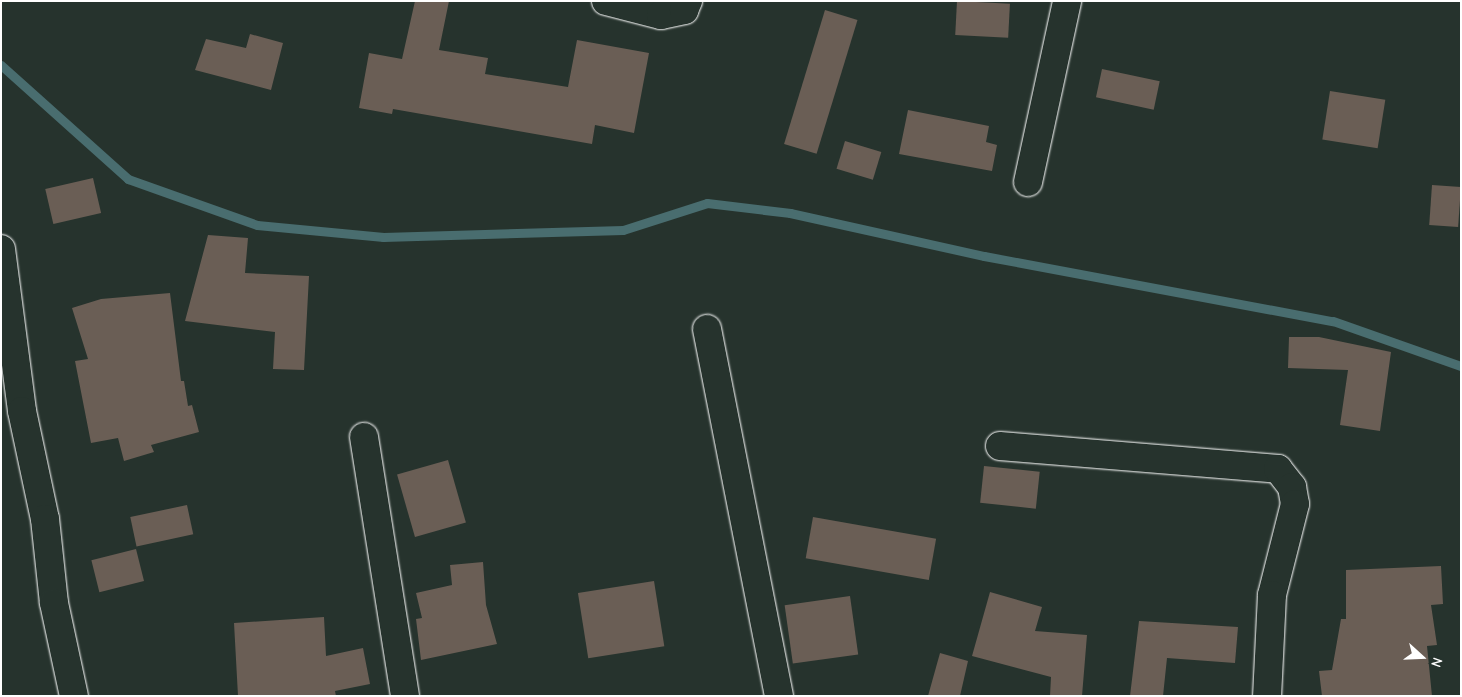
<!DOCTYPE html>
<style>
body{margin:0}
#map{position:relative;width:1462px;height:697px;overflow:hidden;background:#26332d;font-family:"Comic Neue",sans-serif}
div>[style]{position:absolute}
.stream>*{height:9px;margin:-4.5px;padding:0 4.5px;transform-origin:4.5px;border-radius:4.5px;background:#496d6f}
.building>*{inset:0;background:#6a5e55;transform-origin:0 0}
.roads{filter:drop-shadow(0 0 1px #fff) drop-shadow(0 0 1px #fff)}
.street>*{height:28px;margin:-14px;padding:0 14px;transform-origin:14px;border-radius:14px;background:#26332d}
span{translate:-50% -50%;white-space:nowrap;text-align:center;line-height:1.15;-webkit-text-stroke:4px #26332d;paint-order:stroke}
.frame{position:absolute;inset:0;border:2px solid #fff;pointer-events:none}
.north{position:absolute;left:1397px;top:632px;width:50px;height:50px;-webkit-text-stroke:4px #26332d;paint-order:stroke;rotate:110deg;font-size:14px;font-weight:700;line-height:20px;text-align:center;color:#fff}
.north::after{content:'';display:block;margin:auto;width:18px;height:22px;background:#fff;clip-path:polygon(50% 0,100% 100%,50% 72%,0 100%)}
</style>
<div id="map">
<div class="stream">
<div style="left:1px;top:65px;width:171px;rotate:41.9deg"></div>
<div style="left:128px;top:179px;width:137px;rotate:19.6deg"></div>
<div style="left:257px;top:225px;width:127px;rotate:5.4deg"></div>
<div style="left:383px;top:237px;width:240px;rotate:-1.7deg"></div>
<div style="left:623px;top:230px;width:88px;rotate:-17.8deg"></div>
<div style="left:707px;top:203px;width:84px;rotate:6.9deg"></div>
<div style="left:790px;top:213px;width:199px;rotate:12.5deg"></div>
<div style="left:984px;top:256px;width:355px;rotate:10.6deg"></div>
<div style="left:1333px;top:321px;width:136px;rotate:19.4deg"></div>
</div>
<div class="building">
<div style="clip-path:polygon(415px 1px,449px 1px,439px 50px,488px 58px,485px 74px,568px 87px,577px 40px,649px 53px,634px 133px,595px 125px,592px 144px,393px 109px,392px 114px,359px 108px,369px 53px,402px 59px)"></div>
<div style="left:957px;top:1px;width:53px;height:34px;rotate:3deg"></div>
<div style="left:825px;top:10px;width:34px;height:140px;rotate:17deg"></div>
<div style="clip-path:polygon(250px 34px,283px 43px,271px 90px,195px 70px,206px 39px,246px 48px)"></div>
<div style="left:1102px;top:69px;width:59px;height:29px;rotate:12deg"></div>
<div style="left:1330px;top:91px;width:56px;height:49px;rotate:9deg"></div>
<div style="clip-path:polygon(908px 110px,989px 126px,986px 142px,997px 145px,992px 171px,899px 154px)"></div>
<div style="left:845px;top:141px;width:38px;height:29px;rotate:17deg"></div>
<div style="left:93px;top:178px;width:36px;height:49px;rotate:77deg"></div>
<div style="left:1432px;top:185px;width:29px;height:40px;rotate:4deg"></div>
<div style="clip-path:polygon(208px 235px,248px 238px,245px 273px,309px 276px,304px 370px,273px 369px,275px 332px,185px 321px)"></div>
<div style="clip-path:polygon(170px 293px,181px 381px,184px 381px,188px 406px,192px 405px,199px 432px,151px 445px,154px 452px,124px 461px,118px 438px,91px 443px,75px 361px,88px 359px,72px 308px,101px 299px)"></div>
<div style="clip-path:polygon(1289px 337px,1319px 337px,1391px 352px,1380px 431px,1340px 425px,1348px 370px,1288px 368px)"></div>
<div style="left:448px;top:460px;width:65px;height:53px;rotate:74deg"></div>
<div style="left:984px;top:466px;width:56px;height:37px;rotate:6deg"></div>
<div style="left:187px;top:505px;width:30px;height:58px;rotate:78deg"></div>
<div style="left:813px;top:517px;width:125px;height:42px;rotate:10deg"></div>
<div style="left:136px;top:549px;width:33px;height:46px;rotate:76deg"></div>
<div style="clip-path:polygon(483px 562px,486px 605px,497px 644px,421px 660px,416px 619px,422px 618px,416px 593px,452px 585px,450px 565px)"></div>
<div style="clip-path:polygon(1441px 566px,1443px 604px,1431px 605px,1437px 645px,1427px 646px,1432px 696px,1322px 696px,1319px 671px,1332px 670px,1341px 619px,1346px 619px,1346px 570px)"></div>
<div style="left:654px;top:581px;width:66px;height:77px;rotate:81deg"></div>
<div style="clip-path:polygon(990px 592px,1042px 607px,1035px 631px,1087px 635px,1082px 696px,1050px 696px,1051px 677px,972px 656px)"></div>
<div style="left:850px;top:596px;width:59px;height:66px;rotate:82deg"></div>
<div style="clip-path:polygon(324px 617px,326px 656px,363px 648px,370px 684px,335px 691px,336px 696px,238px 696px,234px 623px)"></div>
<div style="clip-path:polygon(1139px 621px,1238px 627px,1235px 663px,1167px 658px,1163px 696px,1130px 696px)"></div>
<div style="clip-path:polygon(940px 653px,968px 661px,960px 696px,928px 696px)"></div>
</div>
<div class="roads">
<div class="street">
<div style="left:606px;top:1px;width:57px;rotate:14.3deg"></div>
<div style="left:661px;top:15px;width:24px;rotate:-12deg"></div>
<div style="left:684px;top:10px;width:10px;rotate:-66deg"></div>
<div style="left:1028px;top:182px;width:185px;rotate:-77.8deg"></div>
<div style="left:1px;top:249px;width:163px;rotate:82.6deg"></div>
<div style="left:22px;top:411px;width:110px;rotate:78deg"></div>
<div style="left:45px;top:519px;width:84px;rotate:83.9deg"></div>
<div style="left:54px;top:603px;width:95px;rotate:77.9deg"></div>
<div style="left:707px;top:329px;width:374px;rotate:78.9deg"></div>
<div style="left:364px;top:437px;width:262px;rotate:81deg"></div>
<div style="left:1000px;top:446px;width:279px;rotate:4.7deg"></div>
<div style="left:1278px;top:469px;width:23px;rotate:52deg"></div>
<div style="left:1292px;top:487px;width:17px;rotate:80deg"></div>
<div style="left:1295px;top:504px;width:94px;rotate:104.2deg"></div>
<div style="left:1272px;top:595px;width:101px;rotate:92.8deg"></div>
</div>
</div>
<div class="frame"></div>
<div class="north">N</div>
</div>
